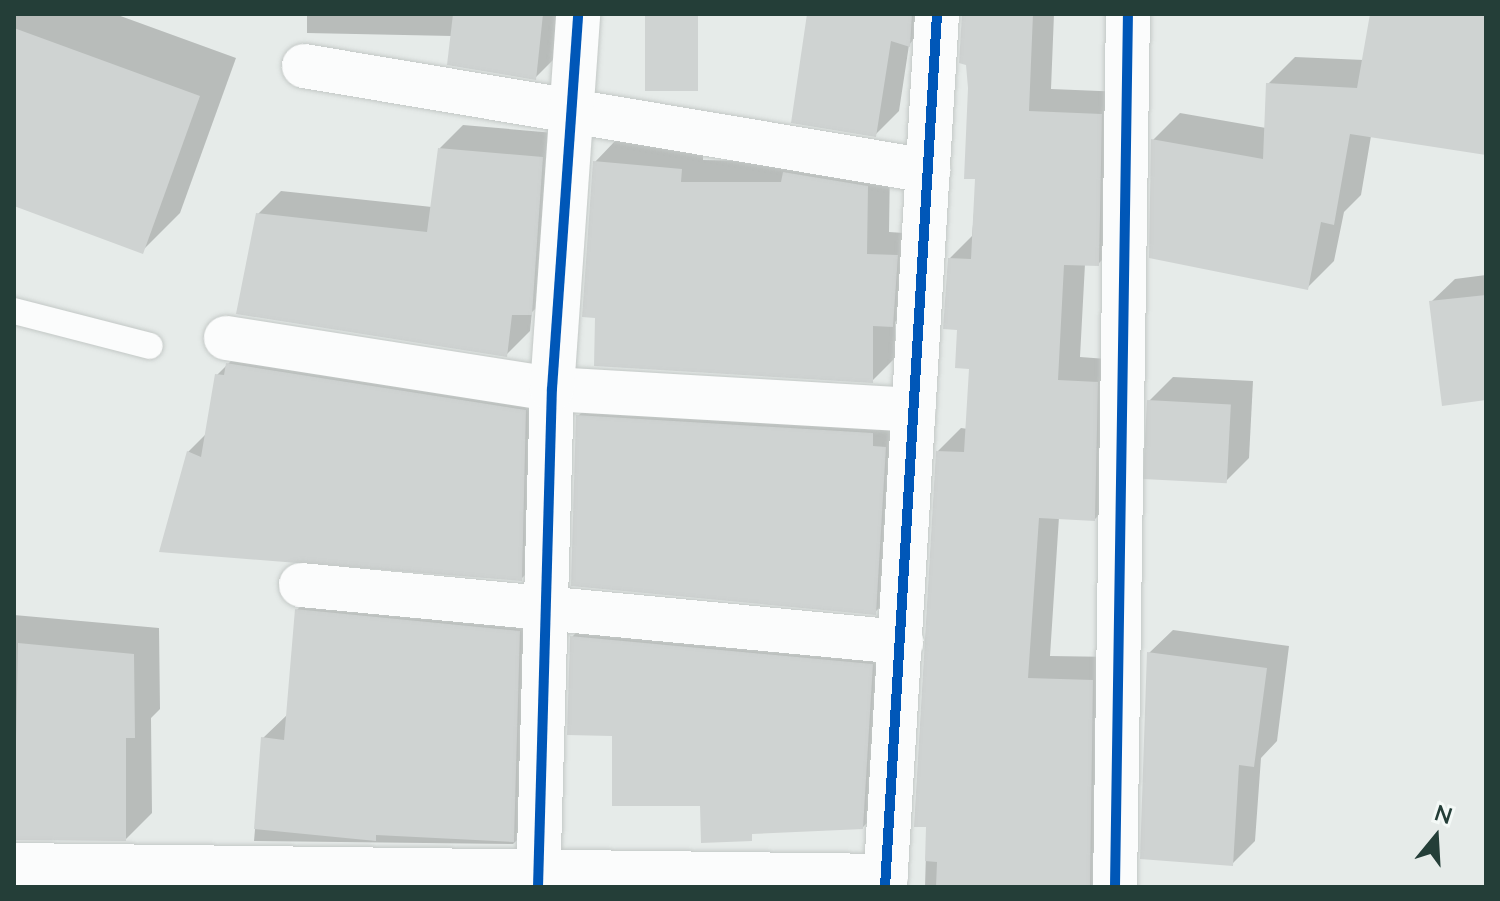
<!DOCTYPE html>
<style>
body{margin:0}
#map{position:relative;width:1500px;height:901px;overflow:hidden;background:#e6ebe9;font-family:Lato,sans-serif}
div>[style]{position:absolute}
.shadow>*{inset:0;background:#0003}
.building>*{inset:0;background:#cfd3d2;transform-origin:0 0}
.roads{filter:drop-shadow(0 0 2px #c3c8c6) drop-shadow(0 0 2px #c3c8c6)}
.lane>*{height:26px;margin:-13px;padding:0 13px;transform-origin:13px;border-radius:13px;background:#fbfcfc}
.street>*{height:44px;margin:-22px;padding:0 22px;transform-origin:22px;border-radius:22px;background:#fbfcfc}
.cycleway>*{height:10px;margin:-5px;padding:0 5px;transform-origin:5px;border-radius:5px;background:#0057b8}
span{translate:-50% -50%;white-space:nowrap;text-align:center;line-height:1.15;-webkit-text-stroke:8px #f4f9f7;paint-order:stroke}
.frame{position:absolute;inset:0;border:16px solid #243e38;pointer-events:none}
.north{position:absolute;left:1396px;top:797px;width:80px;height:80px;-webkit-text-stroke:6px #f4f9f7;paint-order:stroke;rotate:18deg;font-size:22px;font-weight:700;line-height:32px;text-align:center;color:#243e38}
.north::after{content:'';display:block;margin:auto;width:28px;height:36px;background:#243e38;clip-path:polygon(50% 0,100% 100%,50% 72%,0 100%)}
</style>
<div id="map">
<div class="shadow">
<div style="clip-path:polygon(14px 14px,115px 14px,236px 58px,180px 213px,142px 251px,14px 204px)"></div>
<div style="clip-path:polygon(307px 14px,566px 14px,562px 51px,535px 78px,452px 36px,307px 33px)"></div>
<div style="clip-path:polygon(809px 14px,934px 14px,909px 45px,899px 111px,875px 135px)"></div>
<div style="clip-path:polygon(963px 14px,1054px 14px,1051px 89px,1124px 92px,1121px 241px,1098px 264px,1085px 264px,1080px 357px,1120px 360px,1118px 496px,1095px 519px,1059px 517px,1050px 656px,1115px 657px,1120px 887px,925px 887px,938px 451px,961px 428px,968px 429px,971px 367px,959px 328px,949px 259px,972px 236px,977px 177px)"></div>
<div style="clip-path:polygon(1371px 14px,1486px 14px,1486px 153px,1371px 136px,1361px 195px,1344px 212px,1334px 261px,1307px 288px,1153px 140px,1180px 113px,1266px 128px,1268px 84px,1295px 57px,1364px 60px)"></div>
<div style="clip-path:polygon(463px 125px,566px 134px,555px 290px,532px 312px,530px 331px,506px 355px,258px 214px,281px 191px,432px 207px,440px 148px)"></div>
<div style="clip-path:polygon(617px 139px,703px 154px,703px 160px,890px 164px,889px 232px,919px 234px,915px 302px,895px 322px,895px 358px,872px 381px,595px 162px)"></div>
<div style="clip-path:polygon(1486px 275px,1486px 398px,1431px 302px,1455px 279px)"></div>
<div style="clip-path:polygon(255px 337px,553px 384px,548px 552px,521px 579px,162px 550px,188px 452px,207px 433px,217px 375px)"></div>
<div style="clip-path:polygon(1173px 377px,1253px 381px,1249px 458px,1226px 481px,1149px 401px)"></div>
<div style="clip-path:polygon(602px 393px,895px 410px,899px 589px,875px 612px,578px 416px)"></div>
<div style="clip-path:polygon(320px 586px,543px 608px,537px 821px,513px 844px,254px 841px,263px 738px,288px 714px,297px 610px)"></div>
<div style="clip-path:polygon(594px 614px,895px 643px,885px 805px,863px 827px,701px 804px,614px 734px,572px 637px)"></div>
<div style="clip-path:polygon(14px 615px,159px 628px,160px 709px,151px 718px,152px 813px,126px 839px,14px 839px)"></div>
<div style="clip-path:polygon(1173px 630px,1289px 646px,1277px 741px,1261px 758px,1255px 841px,1232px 864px,1149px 653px)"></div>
</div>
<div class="building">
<div style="clip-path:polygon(453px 14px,543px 14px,536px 80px,447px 65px)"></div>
<div style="left:645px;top:14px;width:53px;height:77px"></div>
<div style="clip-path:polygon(807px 14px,912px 14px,910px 47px,891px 41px,876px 137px,791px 123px)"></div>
<div style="clip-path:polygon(962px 14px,1033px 14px,1029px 111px,1102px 114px,1099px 266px,1064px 265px,1058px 380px,1098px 382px,1095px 521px,1039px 518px,1028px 678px,1093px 680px,1090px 887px,936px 887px,937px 862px,925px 861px,926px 827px,914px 827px,936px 451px,964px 452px,969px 369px,955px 368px,957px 330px,943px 329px,948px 258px,971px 259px,975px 179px,964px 179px,968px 88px,966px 65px,959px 63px)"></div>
<div style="clip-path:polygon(1370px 14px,1486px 14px,1486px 155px,1350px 134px,1334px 225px,1321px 222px,1308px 290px,1149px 258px,1151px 139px,1263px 159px,1266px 83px,1357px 88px)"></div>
<div style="clip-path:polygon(14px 28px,200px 96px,143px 254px,14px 206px)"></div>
<div style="clip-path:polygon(438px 148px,543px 157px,532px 315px,512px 315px,507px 357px,236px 314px,256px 213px,427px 232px)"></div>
<div style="clip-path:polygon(593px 161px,682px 169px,681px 182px,781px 182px,783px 172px,868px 186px,867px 254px,898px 255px,893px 327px,873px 326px,873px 383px,594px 366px,595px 318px,582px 317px)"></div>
<div style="clip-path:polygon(1486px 295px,1486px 400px,1442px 406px,1429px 301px)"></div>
<div style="clip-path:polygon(226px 363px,526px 410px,522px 581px,159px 552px,187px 451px,201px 457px,215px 374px,224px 375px)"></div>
<div style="left:1147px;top:400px;width:84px;height:79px;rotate:3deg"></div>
<div style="clip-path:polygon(576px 415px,873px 433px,873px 446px,886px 447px,876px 615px,571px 586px)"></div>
<div style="clip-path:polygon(295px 609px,520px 631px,514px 842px,376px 835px,376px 841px,254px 829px,261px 737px,284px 740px)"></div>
<div style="clip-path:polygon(570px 636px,873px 664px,863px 829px,752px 834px,752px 841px,701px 843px,700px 806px,612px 806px,612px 736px,567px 735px)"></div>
<div style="clip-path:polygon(18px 643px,134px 654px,135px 738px,126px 738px,126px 841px,14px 840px)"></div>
<div style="clip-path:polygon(1147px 652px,1267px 668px,1254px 767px,1239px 765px,1233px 866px,1140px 859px)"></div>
</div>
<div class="roads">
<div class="lane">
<div style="left:14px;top:311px;width:140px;rotate:14.4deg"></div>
</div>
<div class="street">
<div style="left:304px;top:66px;width:633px;rotate:9.55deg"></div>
<div style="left:226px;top:338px;width:330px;rotate:8.9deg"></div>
<div style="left:552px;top:389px;width:362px;rotate:3.3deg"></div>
<div style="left:301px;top:585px;width:603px;rotate:5.43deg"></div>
<div style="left:14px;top:865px;width:872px;rotate:0.72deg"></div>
<div style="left:538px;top:887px;width:498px;rotate:-88.4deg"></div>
<div style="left:552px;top:389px;width:376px;rotate:-86deg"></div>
<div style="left:885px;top:887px;width:875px;rotate:-86.59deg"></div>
<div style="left:1115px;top:887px;width:873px;rotate:-89.15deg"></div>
</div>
</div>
<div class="cycleway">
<div style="left:538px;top:887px;width:498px;rotate:-88.4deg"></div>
<div style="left:552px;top:389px;width:376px;rotate:-86deg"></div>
<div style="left:885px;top:887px;width:875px;rotate:-86.59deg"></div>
<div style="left:1115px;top:887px;width:873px;rotate:-89.15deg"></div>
</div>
<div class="frame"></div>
<div class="north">N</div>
</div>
